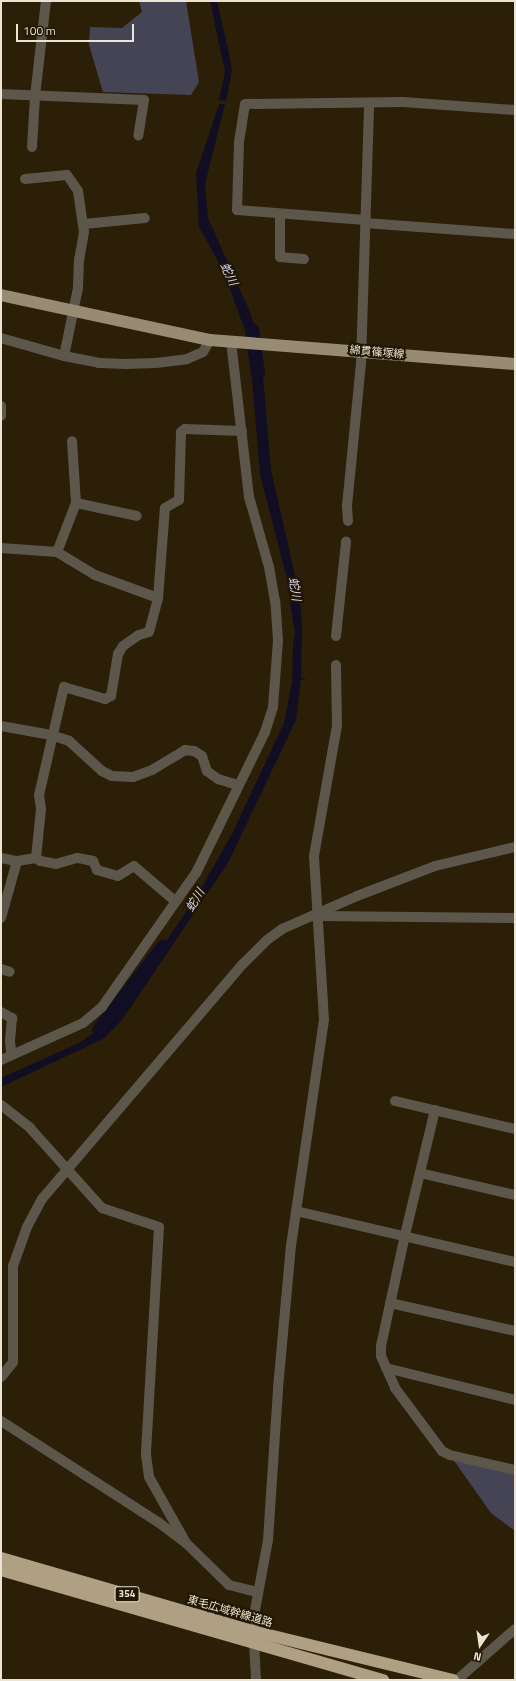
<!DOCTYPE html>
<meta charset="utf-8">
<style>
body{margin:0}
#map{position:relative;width:516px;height:1681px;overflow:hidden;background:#2b1f07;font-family:"Titillium Web","Noto Sans JP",sans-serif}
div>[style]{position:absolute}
.green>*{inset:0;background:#454454}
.water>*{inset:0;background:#110e24}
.river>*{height:14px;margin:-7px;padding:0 7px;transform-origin:7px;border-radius:7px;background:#110e24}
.minor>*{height:10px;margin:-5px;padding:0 5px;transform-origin:5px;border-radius:5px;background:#5d564b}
.major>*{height:12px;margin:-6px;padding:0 6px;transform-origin:6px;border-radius:6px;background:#988b73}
.highway>*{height:12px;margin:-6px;padding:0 6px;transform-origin:6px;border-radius:6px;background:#b0a083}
span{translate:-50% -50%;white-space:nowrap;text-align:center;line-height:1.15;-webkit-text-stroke:4px #211600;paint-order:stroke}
.shield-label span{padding:1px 3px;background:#211600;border:1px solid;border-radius:3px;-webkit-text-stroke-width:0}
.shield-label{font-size:10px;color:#ebe3d4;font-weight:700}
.street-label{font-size:11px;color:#ebe3d4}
.water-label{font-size:12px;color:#d9d7f8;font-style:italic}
.frame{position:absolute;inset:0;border:2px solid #ebe3d4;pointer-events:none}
.north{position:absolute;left:460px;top:1625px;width:40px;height:40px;-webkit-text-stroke:3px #211600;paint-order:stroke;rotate:193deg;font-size:11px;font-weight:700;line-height:16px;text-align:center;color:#ebe3d4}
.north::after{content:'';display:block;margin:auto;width:14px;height:18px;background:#ebe3d4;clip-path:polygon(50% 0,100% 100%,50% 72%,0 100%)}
.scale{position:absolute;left:16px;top:24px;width:118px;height:18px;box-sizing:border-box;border:2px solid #ebe3d4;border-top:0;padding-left:5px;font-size:12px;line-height:14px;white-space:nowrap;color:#ebe3d4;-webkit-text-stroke:3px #211600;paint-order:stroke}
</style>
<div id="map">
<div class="green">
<div style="clip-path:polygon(139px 1px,186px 1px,199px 82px,191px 95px,103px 92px,89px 45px,90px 27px,122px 28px,142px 12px)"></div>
<div style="clip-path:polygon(450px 1455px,515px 1470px,515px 1531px,491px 1513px)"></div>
</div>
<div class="water">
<div style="clip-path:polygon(210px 1px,217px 1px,229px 53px,232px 71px,226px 101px,219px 100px,225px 72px)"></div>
<div style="clip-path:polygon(219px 104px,225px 104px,205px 184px,208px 218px,250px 312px,257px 337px,247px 336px,224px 273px,199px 226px,196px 173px)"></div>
<div style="clip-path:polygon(250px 354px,261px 354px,271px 470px,300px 598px,302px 626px,301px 678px,307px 679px,301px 680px,296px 720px,228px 863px,122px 1020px,103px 1039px,1px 1087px,1px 1078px,79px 1043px,103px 1027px,134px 989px,198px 894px,233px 832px,284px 723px,292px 682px,293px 643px,295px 634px,286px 575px,260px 474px)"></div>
</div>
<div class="river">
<div style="left:252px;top:330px;width:43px;rotate:82.1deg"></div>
<div style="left:99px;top:1030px;width:105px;rotate:-52.4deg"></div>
</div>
<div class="minor">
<div style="left:1px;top:94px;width:143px;rotate:2.4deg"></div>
<div style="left:144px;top:100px;width:36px;rotate:99deg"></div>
<div style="left:32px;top:147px;width:51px;rotate:-86.6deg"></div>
<div style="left:35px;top:96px;width:96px;rotate:-83.4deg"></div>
<div style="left:25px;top:179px;width:42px;rotate:-5.4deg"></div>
<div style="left:67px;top:175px;width:19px;rotate:55deg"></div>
<div style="left:78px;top:191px;width:41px;rotate:81.7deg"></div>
<div style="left:84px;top:232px;width:27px;rotate:100deg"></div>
<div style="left:79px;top:259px;width:29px;rotate:92deg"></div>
<div style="left:78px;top:288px;width:69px;rotate:101.6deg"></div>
<div style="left:280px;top:215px;width:42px;rotate:90deg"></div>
<div style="left:280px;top:257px;width:24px;rotate:5deg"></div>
<div style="left:365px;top:220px;width:128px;rotate:-175.5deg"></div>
<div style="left:237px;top:210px;width:68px;rotate:-88.3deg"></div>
<div style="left:239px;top:142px;width:38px;rotate:-81deg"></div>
<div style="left:245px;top:104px;width:158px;rotate:-0.7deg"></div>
<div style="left:403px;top:102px;width:112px;rotate:4.1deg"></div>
<div style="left:365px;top:223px;width:150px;rotate:4.2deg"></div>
<div style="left:84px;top:224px;width:61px;rotate:-5.6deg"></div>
<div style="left:1px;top:338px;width:66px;rotate:15.9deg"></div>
<div style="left:64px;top:356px;width:36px;rotate:11deg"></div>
<div style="left:99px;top:363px;width:27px;rotate:2deg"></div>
<div style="left:126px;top:364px;width:30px;rotate:-2deg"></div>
<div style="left:156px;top:363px;width:31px;rotate:-7deg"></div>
<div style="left:187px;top:359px;width:17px;rotate:-24deg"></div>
<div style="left:203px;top:352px;width:14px;rotate:-60deg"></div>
<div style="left:1px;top:406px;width:10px;rotate:90deg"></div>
<div style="left:76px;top:503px;width:62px;rotate:12deg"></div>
<div style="left:348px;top:521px;width:15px;rotate:-94deg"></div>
<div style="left:347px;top:506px;width:145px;rotate:-84.4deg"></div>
<div style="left:361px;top:362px;width:258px;rotate:-88.2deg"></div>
<div style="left:1px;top:548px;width:56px;rotate:4.1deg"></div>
<div style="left:57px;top:552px;width:44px;rotate:31.2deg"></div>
<div style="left:95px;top:575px;width:67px;rotate:20.1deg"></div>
<div style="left:57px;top:552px;width:53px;rotate:-68.8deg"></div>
<div style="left:76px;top:503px;width:62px;rotate:-93.7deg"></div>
<div style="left:336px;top:636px;width:95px;rotate:-83.9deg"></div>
<div style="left:1px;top:726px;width:51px;rotate:10.2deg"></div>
<div style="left:51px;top:735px;width:19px;rotate:18deg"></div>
<div style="left:69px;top:741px;width:45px;rotate:42.3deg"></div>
<div style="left:102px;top:771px;width:11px;rotate:27deg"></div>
<div style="left:112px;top:776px;width:21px;rotate:3deg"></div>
<div style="left:133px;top:777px;width:20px;rotate:-20deg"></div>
<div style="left:152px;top:770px;width:39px;rotate:-31deg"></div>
<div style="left:185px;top:750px;width:9px;rotate:6deg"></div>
<div style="left:194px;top:751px;width:9px;rotate:32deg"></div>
<div style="left:202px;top:756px;width:16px;rotate:72deg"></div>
<div style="left:207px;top:771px;width:14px;rotate:36deg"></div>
<div style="left:218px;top:779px;width:21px;rotate:17deg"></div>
<div style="left:1px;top:858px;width:16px;rotate:11deg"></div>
<div style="left:17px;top:861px;width:19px;rotate:-9deg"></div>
<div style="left:175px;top:901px;width:54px;rotate:-139.5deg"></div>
<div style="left:134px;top:866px;width:19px;rotate:148deg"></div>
<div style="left:118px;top:876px;width:22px;rotate:-164deg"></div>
<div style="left:97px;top:870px;width:10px;rotate:-114deg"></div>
<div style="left:93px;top:861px;width:16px;rotate:-169deg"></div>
<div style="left:77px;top:858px;width:22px;rotate:164deg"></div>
<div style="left:56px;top:864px;width:16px;rotate:-169deg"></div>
<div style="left:40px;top:861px;width:5px;rotate:-143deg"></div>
<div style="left:36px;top:858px;width:49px;rotate:-84.2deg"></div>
<div style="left:41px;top:809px;width:14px;rotate:-98deg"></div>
<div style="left:39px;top:795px;width:111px;rotate:-77deg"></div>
<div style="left:64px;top:687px;width:43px;rotate:16.3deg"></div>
<div style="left:105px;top:699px;width:7px;rotate:-27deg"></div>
<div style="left:111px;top:696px;width:43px;rotate:-80.5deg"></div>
<div style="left:118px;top:654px;width:9px;rotate:-58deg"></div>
<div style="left:123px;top:646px;width:19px;rotate:-35deg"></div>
<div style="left:139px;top:635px;width:10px;rotate:-17deg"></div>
<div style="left:149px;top:632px;width:35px;rotate:-75deg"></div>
<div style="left:158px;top:598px;width:90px;rotate:-85.6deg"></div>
<div style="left:165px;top:508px;width:16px;rotate:-30deg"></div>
<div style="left:179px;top:500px;width:68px;rotate:-88.3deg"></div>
<div style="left:181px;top:432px;width:5px;rotate:-37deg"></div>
<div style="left:185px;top:429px;width:57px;rotate:2deg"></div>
<div style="left:320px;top:916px;width:195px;rotate:0.6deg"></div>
<div style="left:1px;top:918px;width:59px;rotate:-74.3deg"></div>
<div style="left:1px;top:969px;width:9px;rotate:18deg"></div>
<div style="left:1px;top:1012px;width:13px;rotate:29deg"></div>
<div style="left:12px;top:1018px;width:23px;rotate:95deg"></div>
<div style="left:10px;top:1041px;width:10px;rotate:84deg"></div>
<div style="left:11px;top:1051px;width:4px;rotate:45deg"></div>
<div style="left:1px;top:1060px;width:90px;rotate:-24.3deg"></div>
<div style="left:83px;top:1023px;width:25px;rotate:-40deg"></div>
<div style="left:102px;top:1007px;width:164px;rotate:-55deg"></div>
<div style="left:196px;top:873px;width:157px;rotate:-63.9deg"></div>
<div style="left:265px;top:732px;width:26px;rotate:-72deg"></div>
<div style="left:273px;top:707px;width:67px;rotate:-85.7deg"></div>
<div style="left:278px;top:640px;width:39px;rotate:-94deg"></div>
<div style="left:275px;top:601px;width:35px;rotate:-100deg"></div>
<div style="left:269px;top:567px;width:73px;rotate:-105.9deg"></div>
<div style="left:249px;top:497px;width:156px;rotate:-96.6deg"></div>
<div style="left:395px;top:1101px;width:123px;rotate:13.1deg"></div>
<div style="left:1px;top:1105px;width:37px;rotate:38deg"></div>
<div style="left:30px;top:1128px;width:108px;rotate:48deg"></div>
<div style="left:102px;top:1208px;width:60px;rotate:18.4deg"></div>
<div style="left:159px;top:1227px;width:228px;rotate:93.3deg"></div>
<div style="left:146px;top:1455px;width:22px;rotate:82deg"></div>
<div style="left:149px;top:1477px;width:76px;rotate:60.7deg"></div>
<div style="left:435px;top:1110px;width:129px;rotate:103.5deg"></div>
<div style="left:405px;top:1235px;width:114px;rotate:102.2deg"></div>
<div style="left:381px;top:1346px;width:10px;rotate:90deg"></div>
<div style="left:381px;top:1356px;width:35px;rotate:66deg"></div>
<div style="left:395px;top:1388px;width:79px;rotate:53.3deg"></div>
<div style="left:442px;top:1451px;width:9px;rotate:27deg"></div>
<div style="left:450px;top:1455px;width:67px;rotate:13deg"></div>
<div style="left:420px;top:1173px;width:98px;rotate:13deg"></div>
<div style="left:296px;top:1211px;width:225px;rotate:13.1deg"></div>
<div style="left:390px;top:1303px;width:128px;rotate:12.6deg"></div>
<div style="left:386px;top:1368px;width:133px;rotate:13.9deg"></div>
<div style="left:1px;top:1377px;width:19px;rotate:-51deg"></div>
<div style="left:13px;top:1362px;width:96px;rotate:-90deg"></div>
<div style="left:13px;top:1266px;width:41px;rotate:-70.3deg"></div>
<div style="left:27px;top:1227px;width:32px;rotate:-62deg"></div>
<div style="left:42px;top:1199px;width:309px;rotate:-49.5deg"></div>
<div style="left:243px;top:964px;width:34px;rotate:-45deg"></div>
<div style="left:267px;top:940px;width:19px;rotate:-36deg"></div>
<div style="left:282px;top:929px;width:82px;rotate:-23.7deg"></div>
<div style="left:357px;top:896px;width:84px;rotate:-21deg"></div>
<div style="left:435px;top:866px;width:82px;rotate:-13.4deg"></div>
<div style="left:1px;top:1421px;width:187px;rotate:32.8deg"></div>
<div style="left:158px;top:1522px;width:35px;rotate:37deg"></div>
<div style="left:186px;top:1543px;width:60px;rotate:44.3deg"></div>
<div style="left:229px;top:1585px;width:30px;rotate:14deg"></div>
<div style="left:256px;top:1680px;width:59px;rotate:-92.9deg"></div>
<div style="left:253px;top:1621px;width:82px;rotate:-79.5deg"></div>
<div style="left:268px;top:1540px;width:152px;rotate:-86.2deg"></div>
<div style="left:278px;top:1388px;width:143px;rotate:-84.8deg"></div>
<div style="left:291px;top:1246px;width:228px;rotate:-81.7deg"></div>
<div style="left:324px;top:1020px;width:164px;rotate:-93.5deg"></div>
<div style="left:314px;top:856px;width:133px;rotate:-80deg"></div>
<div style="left:337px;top:725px;width:60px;rotate:-91deg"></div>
<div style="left:457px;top:1680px;width:77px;rotate:-41.3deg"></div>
</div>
<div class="major">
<div style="left:1px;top:295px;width:214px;rotate:12.2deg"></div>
<div style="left:210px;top:340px;width:306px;rotate:4.5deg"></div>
</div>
<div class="highway">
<div style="left:1px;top:1558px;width:261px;rotate:16.2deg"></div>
<div style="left:252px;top:1631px;width:207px;rotate:13.7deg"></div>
<div style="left:1px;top:1570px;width:398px;rotate:16.1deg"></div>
</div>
<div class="shield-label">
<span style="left:127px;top:1594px">354</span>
</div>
<div class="street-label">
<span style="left:377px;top:352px;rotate:5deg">綿貫篠塚線</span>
<span style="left:230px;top:1611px;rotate:16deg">東毛広域幹線道路</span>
</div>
<div class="water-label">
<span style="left:229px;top:274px;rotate:64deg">蛇川</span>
<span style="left:295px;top:589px;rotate:82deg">蛇川</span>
<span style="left:195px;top:900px;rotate:-59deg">蛇川</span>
</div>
<div class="frame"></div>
<div class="north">N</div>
<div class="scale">100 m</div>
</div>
